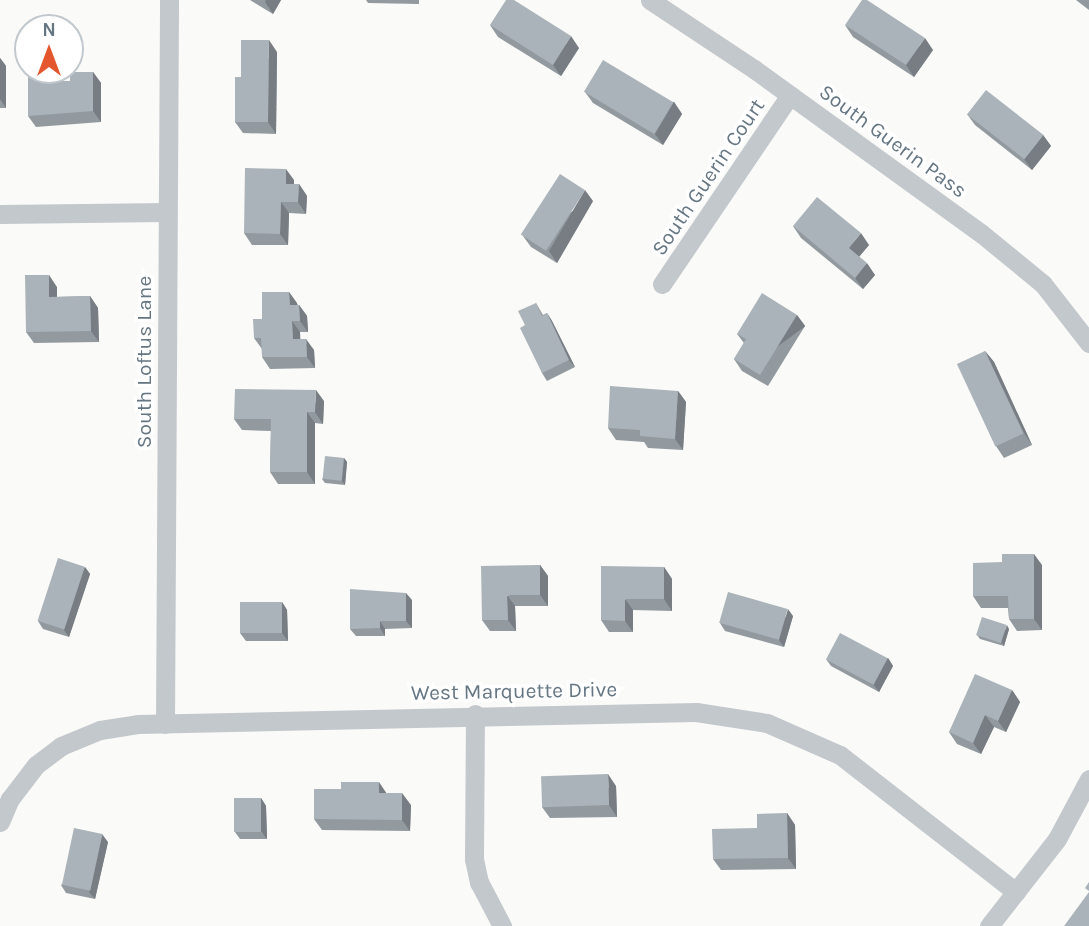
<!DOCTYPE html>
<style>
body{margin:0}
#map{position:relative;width:1089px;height:926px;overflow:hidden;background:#fafaf8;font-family:Karla,sans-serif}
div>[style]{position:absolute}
.minor>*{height:19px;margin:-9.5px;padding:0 9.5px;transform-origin:9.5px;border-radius:9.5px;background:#c3c8cc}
.wall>*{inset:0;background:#929a9f}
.shaded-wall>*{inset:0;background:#777d82;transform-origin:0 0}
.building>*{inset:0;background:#aab3b9;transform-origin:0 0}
span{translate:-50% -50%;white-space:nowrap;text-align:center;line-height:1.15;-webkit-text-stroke:7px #fff;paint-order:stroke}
.street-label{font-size:21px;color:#657683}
.north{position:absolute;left:14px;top:14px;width:70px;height:70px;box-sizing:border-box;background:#fff;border:2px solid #c1c8cd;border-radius:50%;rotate:0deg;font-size:19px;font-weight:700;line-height:28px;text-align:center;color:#657683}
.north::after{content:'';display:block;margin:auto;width:24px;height:32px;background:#e4572e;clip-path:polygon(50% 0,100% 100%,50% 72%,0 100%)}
</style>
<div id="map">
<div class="minor">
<div style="left:650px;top:0;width:125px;rotate:33.6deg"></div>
<div style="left:754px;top:69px;width:281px;rotate:35.9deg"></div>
<div style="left:982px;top:234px;width:79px;rotate:39.3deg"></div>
<div style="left:1043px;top:284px;width:75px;rotate:52.1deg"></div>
<div style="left:0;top:214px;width:167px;rotate:-0.7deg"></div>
<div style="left:662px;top:284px;width:228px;rotate:-55.9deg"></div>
<div style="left:475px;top:714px;width:145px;rotate:90.4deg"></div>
<div style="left:474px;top:859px;width:24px;rotate:78deg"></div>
<div style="left:479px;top:882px;width:50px;rotate:62.4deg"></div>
<div style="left:165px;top:724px;width:724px;rotate:-89.68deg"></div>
<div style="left:0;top:822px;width:25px;rotate:-67deg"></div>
<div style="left:10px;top:799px;width:43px;rotate:-52.6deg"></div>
<div style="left:36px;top:765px;width:31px;rotate:-37deg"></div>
<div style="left:61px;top:746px;width:42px;rotate:-22.3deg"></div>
<div style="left:100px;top:730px;width:38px;rotate:-9deg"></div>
<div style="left:138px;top:724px;width:558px;rotate:-1.23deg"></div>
<div style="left:696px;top:712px;width:72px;rotate:8.8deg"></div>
<div style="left:767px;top:723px;width:80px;rotate:23.7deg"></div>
<div style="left:840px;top:755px;width:223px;rotate:37.9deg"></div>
<div style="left:989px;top:926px;width:110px;rotate:-52deg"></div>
<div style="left:1057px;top:839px;width:68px;rotate:-61.9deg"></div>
</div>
<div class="wall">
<div style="clip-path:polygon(250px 0,281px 0,273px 14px)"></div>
<div style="clip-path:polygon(366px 0,419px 0,419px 4px,368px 3px)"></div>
<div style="clip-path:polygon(1076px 0,1089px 0,1089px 10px)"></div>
<div style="clip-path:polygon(490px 25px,579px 48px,561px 76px,498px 37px)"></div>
<div style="clip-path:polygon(845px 25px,933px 50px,914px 77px,853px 37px)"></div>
<div style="clip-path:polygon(277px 52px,276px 134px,243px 133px,235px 122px,241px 77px)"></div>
<div style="clip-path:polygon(0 58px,6px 66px,6px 108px,0 108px)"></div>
<div style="clip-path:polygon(52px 72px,58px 81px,70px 81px,93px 72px,101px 83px,101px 122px,36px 127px,28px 116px)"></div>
<div style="clip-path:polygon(585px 92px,674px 102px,682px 114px,663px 145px,593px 103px)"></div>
<div style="clip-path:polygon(967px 114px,1043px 135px,1051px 146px,1032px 170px,975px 125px)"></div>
<div style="clip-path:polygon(294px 180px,294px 184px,299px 184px,307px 196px,306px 214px,289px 213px,288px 245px,252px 245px,244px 233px)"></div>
<div style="clip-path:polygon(593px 201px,557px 263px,531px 247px,523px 236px)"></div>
<div style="clip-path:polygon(793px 226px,869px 245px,859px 257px,875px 275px,863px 289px,801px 238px)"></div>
<div style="clip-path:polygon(57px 287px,57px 297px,90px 296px,98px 308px,99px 342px,34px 343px,26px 332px)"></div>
<div style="clip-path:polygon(289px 292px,298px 305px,299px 305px,307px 316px,308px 332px,300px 332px,300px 339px,314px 350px,315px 368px,270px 369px,262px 357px,262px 349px,254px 338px,262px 319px)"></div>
<div style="clip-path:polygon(536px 303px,543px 315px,547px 313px,552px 321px,575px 367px,547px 381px,542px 373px,525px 325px)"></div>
<div style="clip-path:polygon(797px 315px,805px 326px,768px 386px,742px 371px,734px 359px,744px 343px,737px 334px)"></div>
<div style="clip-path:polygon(985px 351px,994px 362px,1032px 445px,1004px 458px,996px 446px)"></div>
<div style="clip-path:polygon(678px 391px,686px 402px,683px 450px,648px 448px,644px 442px,616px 440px,608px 428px)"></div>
<div style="clip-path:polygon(324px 401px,323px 424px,315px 423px,315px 484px,278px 484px,270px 472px,271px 431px,242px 430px,234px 419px)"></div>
<div style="clip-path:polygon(344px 458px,347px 462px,345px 485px,325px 483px,322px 479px)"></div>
<div style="clip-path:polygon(540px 565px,548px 576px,548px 606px,515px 606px,516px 631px,490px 631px,482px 620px)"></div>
<div style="clip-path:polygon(1042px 565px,1042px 630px,1017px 631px,1009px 619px,1008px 608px,981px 608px,973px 596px)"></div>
<div style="clip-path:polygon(85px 567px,90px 574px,69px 637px,43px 629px,38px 621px)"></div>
<div style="clip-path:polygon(664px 567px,672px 579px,672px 611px,633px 610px,633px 632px,609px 632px,601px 620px)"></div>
<div style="clip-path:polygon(412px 600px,412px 628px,385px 629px,385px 636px,356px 636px,350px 629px)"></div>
<div style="clip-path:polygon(282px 602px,287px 610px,288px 641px,246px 641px,240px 633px)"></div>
<div style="clip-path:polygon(793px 616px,784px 647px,725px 631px,720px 623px)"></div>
<div style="clip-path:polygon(1009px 629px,1004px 646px,980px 639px,977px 635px)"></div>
<div style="clip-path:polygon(888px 658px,893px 666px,879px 692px,831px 666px,826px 659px)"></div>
<div style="clip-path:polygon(1012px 690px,1020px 702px,1006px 732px,994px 727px,981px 754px,957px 744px,949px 732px)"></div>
<div style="clip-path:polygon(616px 786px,617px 817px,550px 818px,542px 807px)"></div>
<div style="clip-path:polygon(387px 793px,411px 805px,410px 831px,322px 830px,314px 819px)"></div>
<div style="clip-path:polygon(261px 798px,266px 806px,267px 839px,240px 839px,235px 832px)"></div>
<div style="clip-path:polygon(787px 813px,795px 825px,796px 869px,721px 870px,713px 859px)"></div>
<div style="clip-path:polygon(108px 842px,95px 899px,66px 893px,61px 885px)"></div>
</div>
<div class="shaded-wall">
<div style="clip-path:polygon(266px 0,281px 0,273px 14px,265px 2px)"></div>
<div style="clip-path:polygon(571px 36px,579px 48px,561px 76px,553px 65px)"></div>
<div style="clip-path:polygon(925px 38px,933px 50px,914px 77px,906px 65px)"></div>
<div style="clip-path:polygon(269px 40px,277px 52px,276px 134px,268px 122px)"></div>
<div style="clip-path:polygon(0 58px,6px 66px,6px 108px,0 99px)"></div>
<div style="clip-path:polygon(52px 72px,60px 84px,52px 81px)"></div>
<div style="clip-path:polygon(93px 72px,101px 83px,101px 122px,93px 111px)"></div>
<div style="clip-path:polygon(674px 102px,682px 114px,663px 145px,655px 134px)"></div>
<div style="clip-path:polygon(1043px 135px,1051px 146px,1032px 170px,1024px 159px)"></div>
<div style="clip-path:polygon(286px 169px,294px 180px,294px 195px,286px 184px)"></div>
<div style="clip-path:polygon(299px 184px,307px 196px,306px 214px,298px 202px)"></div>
<div style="clip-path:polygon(585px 190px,593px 201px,557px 263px,549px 251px)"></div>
<div style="clip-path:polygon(281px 202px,289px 213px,288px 245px,280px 234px)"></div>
<div style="clip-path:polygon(861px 233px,869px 245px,857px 259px,849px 248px)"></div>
<div style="clip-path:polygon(867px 263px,875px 275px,863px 289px,855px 278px)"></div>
<div style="clip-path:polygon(49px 275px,57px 287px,57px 308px,49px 297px)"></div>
<div style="clip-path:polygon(289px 292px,297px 303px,298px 316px,290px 305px)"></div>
<div style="clip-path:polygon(90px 296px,98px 308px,99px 342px,91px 331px)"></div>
<div style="clip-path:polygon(299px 305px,307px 316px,308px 332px,300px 321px)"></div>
<div style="clip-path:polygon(547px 313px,552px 321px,575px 367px,569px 360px)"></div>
<div style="left:797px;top:315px;width:14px;height:70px;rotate:54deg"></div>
<div style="clip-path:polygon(292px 321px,300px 332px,301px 350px,293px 339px)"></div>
<div style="clip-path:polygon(306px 339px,314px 350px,315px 368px,307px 357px)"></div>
<div style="clip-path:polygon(985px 351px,994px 362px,1032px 445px,1024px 433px)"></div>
<div style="clip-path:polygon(316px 390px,324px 401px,323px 424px,315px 412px)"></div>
<div style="clip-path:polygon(678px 391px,686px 402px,683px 450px,675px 439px)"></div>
<div style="clip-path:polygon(307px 412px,315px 423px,315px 484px,307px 472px)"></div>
<div style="clip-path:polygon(344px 458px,347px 462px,345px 485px,342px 481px)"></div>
<div style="clip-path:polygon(1034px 554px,1042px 565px,1042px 630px,1034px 619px)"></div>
<div style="clip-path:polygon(540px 565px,548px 576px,548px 606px,540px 595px)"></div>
<div style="clip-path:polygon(85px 567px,90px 574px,69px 637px,64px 630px)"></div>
<div style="clip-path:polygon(664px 567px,672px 579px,672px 611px,664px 599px)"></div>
<div style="clip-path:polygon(406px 593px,412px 600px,412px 628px,406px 621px)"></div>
<div style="clip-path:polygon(507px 595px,515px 606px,516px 631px,508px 620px)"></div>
<div style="clip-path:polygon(625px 599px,633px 610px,633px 632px,625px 621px)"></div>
<div style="clip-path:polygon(282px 602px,287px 610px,288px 641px,282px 633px)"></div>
<div style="clip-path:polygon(788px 609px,793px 616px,784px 647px,779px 640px)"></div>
<div style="clip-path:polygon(380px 621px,385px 629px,385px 636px,380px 628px)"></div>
<div style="clip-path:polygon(1007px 625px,1009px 629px,1004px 646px,1001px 642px)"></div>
<div style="clip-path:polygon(888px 658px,893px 666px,879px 692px,873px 684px)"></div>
<div style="clip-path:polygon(1012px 690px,1020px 702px,1006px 732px,998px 721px)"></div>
<div style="clip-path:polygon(985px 715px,994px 727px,981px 754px,973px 743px)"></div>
<div style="clip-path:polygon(608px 774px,616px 786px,617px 817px,609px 805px)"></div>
<div style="clip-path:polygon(379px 782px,387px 794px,379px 793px)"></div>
<div style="clip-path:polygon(402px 793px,411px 805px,410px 831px,402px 820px)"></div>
<div style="clip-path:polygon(261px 798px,266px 806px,267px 839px,261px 831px)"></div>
<div style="clip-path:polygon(787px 813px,795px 825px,796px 869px,788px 858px)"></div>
<div style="clip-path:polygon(102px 834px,108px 842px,95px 899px,89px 892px)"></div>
</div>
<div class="building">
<div style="clip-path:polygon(506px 0,514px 0,571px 36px,553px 65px,490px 25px)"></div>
<div style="clip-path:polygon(862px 0,867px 0,925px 38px,906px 65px,845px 25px)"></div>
<div style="clip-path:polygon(241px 40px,269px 40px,268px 122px,235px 122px,235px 77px,241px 77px)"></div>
<div style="left:603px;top:60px;width:82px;height:37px;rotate:31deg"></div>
<div style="clip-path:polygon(28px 72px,52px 72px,52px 81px,70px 81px,70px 72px,93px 72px,93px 111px,28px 116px)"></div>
<div style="left:986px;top:90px;width:73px;height:31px;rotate:38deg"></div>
<div style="clip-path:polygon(245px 168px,286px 169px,286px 184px,299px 184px,298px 202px,281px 202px,280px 234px,244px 233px)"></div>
<div style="left:560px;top:174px;width:30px;height:72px;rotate:33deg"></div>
<div style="clip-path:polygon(817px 197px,861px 233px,849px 248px,867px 263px,855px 278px,793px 226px)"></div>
<div style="clip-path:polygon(25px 275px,49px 275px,49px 297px,90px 296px,91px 331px,26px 332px)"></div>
<div style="clip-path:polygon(262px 292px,289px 292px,290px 305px,299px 305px,300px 321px,292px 321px,293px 339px,306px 339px,307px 357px,262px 357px,261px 338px,254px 338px,253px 319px,262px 319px)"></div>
<div style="clip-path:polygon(762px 293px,797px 315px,760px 375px,734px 359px,746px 339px,737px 334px)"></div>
<div style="clip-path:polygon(536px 303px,542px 316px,547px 313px,569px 360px,542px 373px,520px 328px,525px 325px,518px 311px)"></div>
<div style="left:985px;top:351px;width:91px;height:31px;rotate:65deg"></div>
<div style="clip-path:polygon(610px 386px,678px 391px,675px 439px,640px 436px,640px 430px,608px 428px)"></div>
<div style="clip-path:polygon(235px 389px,316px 390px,315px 412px,307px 412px,307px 472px,270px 472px,271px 419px,234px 419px)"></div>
<div style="left:325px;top:456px;width:19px;height:23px;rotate:6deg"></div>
<div style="clip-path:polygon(1002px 554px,1034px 554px,1034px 619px,1009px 619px,1008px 596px,973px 596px,973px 563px,1002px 562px)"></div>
<div style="left:58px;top:558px;width:28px;height:66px;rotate:18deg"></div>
<div style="clip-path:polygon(540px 565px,540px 595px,507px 595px,508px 620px,482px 620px,481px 566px)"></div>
<div style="clip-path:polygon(601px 566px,664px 567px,664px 599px,625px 599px,625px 621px,601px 620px)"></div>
<div style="clip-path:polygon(350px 589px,406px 593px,406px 621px,380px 621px,380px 628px,350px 629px)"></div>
<div style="left:728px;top:592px;width:62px;height:32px;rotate:16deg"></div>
<div style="left:240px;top:602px;width:42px;height:31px"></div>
<div style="left:982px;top:617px;width:26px;height:19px;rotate:18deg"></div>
<div style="left:840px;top:633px;width:54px;height:30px;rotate:28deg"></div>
<div style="clip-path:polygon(975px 674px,1012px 690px,998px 721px,985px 715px,973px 743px,949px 732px)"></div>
<div style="left:608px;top:774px;width:31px;height:67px;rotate:88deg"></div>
<div style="clip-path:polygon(341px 782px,379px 782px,379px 793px,402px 793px,402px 820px,314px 819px,314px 789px,341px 789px)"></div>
<div style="left:234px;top:798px;width:27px;height:34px"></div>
<div style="clip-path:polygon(787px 813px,788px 858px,713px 859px,712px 829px,757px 828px,757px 814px)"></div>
<div style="left:74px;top:828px;width:29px;height:58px;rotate:12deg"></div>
<div style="clip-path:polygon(1089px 882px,1089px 891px,1085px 888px)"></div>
<div style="clip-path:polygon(1089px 892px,1089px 926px,1064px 926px)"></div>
</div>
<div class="street-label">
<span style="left:893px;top:141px;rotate:36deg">South Guerin Pass</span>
<span style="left:708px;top:177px;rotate:-56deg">South Guerin Court</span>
<span style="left:144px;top:362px;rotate:-90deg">South Loftus Lane</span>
<span style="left:514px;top:691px;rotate:-1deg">West Marquette Drive</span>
</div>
<div class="north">N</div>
</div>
